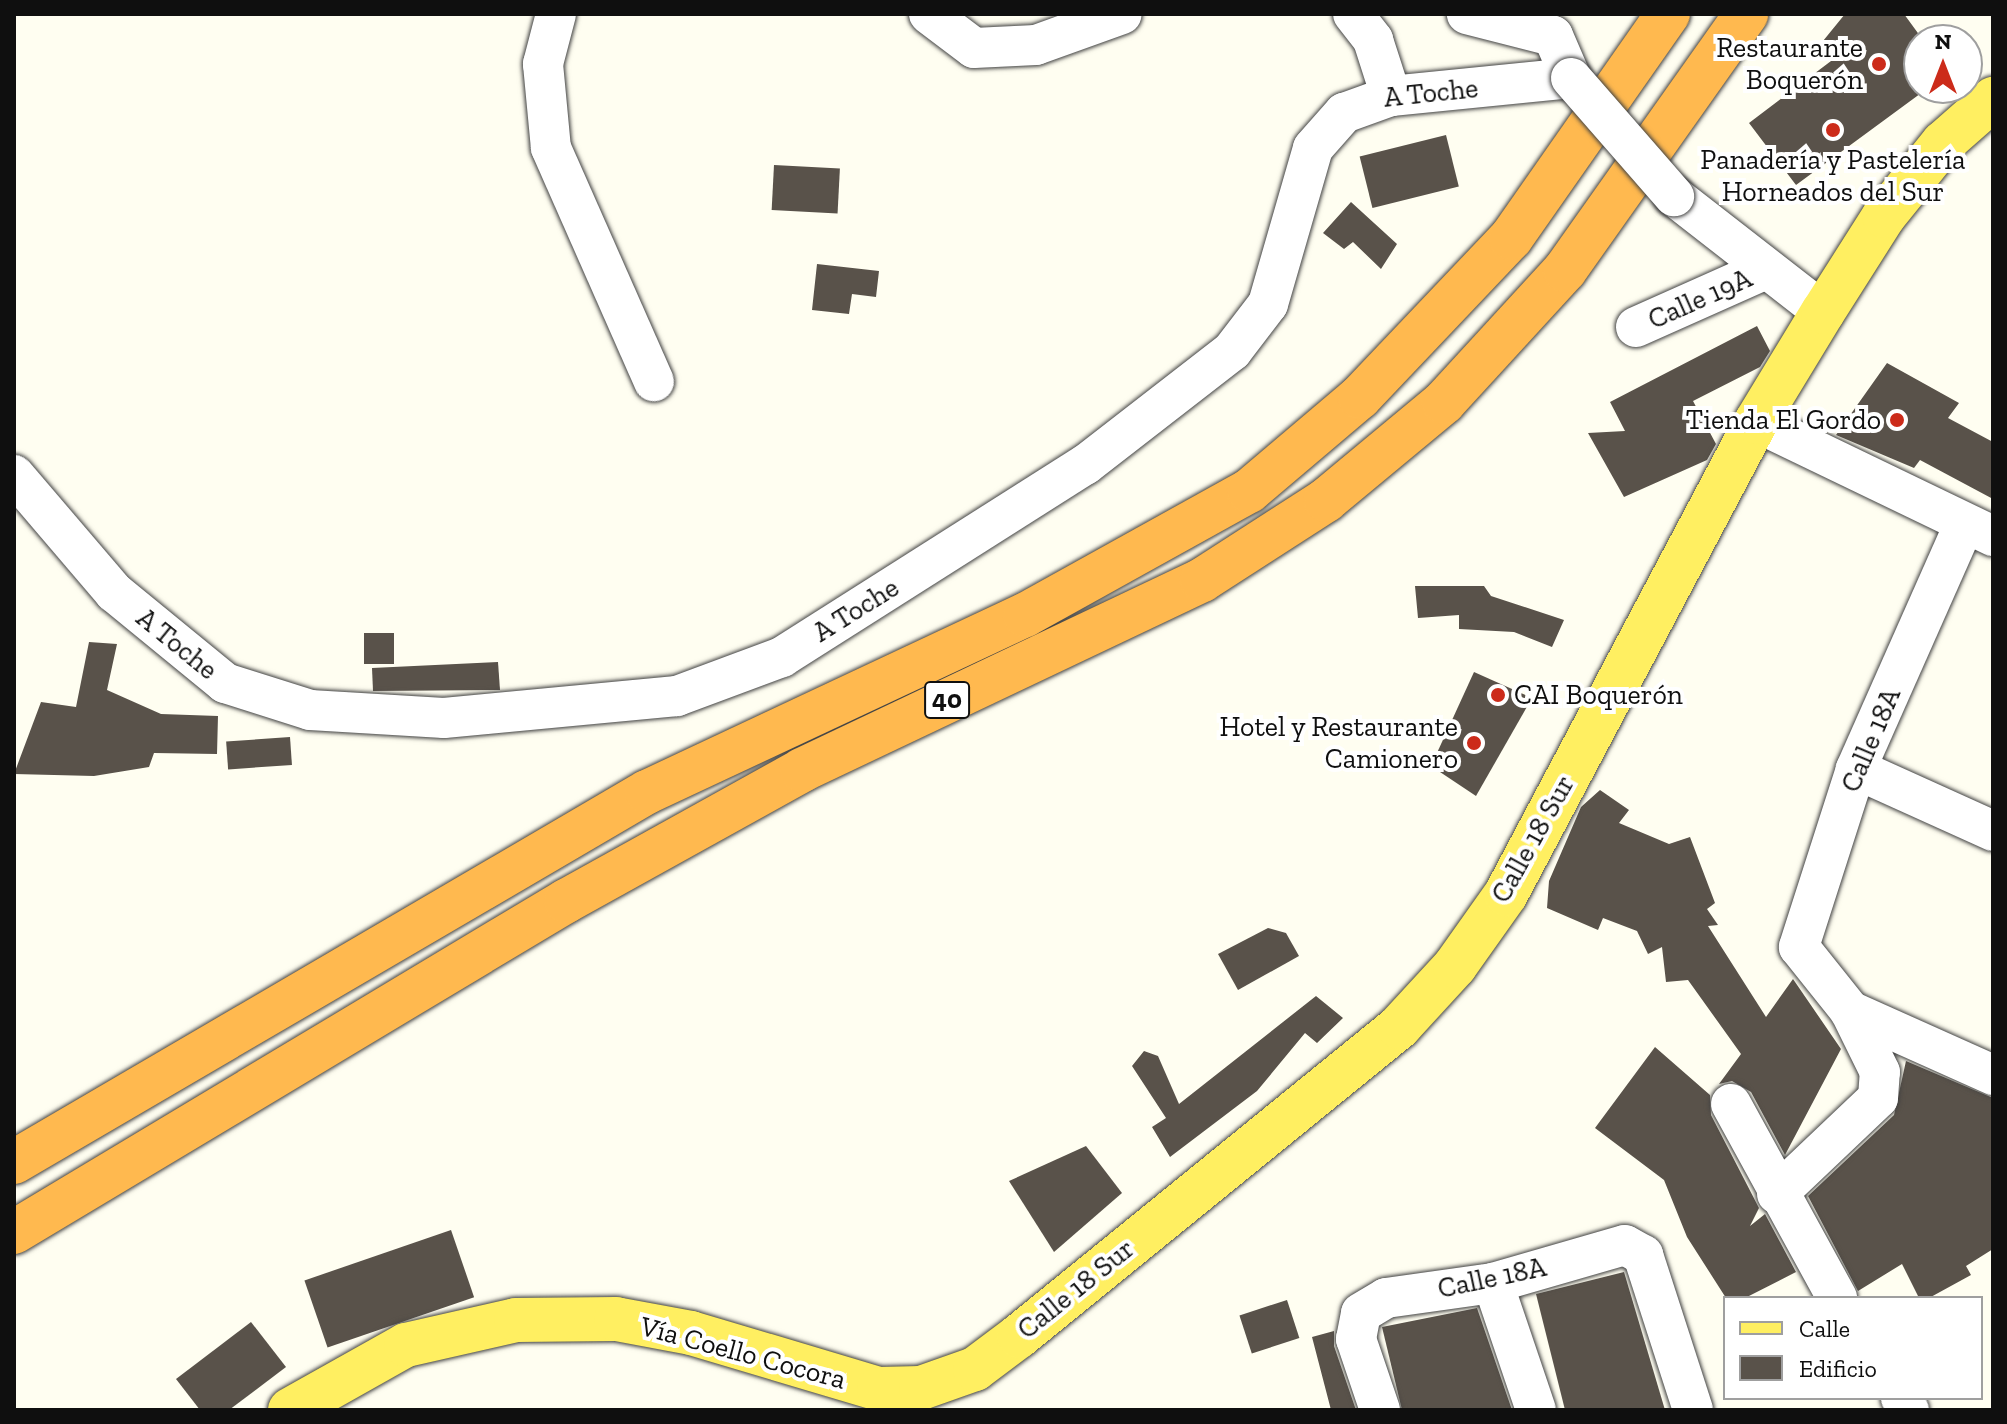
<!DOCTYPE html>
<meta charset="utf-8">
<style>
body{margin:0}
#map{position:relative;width:2007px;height:1424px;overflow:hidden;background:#fffef1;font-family:"Zilla Slab",serif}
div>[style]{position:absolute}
.building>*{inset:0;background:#59524a;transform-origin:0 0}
.roads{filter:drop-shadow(0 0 2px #424242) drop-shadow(0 0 2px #424242)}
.street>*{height:40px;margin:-20px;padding:0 20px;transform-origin:20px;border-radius:20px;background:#fff}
.primary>*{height:44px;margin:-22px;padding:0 22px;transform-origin:22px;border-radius:22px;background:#ffef61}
.highway>*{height:44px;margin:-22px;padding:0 22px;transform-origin:22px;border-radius:22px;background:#ffb94f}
.bridges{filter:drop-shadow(0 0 2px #424242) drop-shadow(0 0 2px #424242)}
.street-bridge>*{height:40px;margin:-20px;padding:0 20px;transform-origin:20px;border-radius:20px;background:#fff}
.dots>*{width:22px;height:22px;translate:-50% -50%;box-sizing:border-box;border:4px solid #fff;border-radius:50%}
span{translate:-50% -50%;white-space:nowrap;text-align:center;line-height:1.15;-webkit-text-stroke:8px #fff;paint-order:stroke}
.shield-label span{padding:2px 6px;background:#fff;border:2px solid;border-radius:6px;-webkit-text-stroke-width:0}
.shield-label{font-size:26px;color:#0f0f0f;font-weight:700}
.poi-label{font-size:28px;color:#0f0f0f}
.right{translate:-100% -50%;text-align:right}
.left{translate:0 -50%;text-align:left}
.street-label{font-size:28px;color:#0f0f0f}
.frame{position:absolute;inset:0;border:16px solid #0f0f0f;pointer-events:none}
.legend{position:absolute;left:1723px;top:1296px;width:260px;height:104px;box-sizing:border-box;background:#fff;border:2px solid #9f9f9f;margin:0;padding:10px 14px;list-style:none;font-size:24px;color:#0f0f0f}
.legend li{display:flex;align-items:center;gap:16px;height:40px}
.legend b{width:40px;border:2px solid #9f9f9f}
.north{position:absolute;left:1903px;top:24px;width:80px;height:80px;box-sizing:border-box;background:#fff;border:2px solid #9f9f9f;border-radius:50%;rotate:0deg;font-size:22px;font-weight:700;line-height:32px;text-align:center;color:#0f0f0f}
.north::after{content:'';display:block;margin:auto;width:28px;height:36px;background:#cc2b1a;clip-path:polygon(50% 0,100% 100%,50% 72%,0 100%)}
</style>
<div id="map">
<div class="building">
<div style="clip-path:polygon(1845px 14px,1904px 14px,1923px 40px,1919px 88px,1928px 88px,1796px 185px,1749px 123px,1835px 58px,1823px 41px)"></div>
<div style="left:1446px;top:135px;width:53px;height:89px;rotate:76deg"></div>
<div style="left:774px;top:165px;width:66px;height:45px;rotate:3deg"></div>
<div style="clip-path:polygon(1351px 202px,1397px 244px,1381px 269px,1353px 242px,1344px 249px,1323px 233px)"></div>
<div style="clip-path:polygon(817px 264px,879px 271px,876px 297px,852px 294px,849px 314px,812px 310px)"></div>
<div style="clip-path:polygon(1757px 326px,1770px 351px,1760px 367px,1693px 401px,1716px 444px,1707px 460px,1624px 497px,1588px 433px,1625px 431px,1610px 402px)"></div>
<div style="clip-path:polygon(1887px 363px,1959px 403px,1948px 418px,1993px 442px,1993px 499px,1920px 460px,1914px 468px,1836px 435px)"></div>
<div style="clip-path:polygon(1415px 586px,1484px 586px,1491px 596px,1564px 620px,1552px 647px,1514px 632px,1459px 629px,1459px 615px,1418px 618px)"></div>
<div style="left:364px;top:633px;width:30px;height:31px"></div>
<div style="clip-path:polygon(89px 642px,117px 644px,107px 690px,161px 714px,218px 716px,217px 754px,154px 753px,149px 767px,94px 776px,14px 774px,41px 702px,76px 707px)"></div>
<div style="clip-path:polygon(498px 662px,500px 690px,373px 691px,372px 668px)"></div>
<div style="clip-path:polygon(1474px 672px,1532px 698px,1476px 796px,1431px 766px)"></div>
<div style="left:290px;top:737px;width:28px;height:64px;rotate:86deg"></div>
<div style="clip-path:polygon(1600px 790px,1629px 810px,1619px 823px,1669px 844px,1690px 837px,1715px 903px,1707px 909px,1718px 925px,1708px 926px,1766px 1017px,1793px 979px,1841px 1049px,1785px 1155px,1751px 1092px,1732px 1081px,1719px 1084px,1741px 1054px,1688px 980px,1666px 982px,1662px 947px,1648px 954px,1637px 931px,1603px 918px,1598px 930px,1547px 908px,1549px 881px,1581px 807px)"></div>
<div style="clip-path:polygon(1268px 928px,1286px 933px,1299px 956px,1238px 990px,1218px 954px)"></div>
<div style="clip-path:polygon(1316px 996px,1343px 1018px,1317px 1043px,1305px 1033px,1257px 1091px,1170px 1157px,1152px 1127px,1166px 1118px,1132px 1066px,1144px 1051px,1158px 1056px,1179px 1104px)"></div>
<div style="clip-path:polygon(1655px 1047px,1710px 1095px,1711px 1115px,1759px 1208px,1750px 1226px,1765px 1214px,1796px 1272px,1745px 1298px,1726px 1298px,1687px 1237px,1664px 1180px,1595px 1128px)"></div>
<div style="clip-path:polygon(1906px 1061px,1993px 1098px,1993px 1249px,1966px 1266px,1971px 1275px,1929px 1298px,1919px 1298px,1902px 1264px,1858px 1291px,1808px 1196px,1894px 1115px)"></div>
<div style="clip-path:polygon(1086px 1146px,1122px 1193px,1054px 1252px,1009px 1181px)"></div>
<div style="left:451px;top:1230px;width:71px;height:155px;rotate:71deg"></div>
<div style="clip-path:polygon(1624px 1272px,1665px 1410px,1565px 1410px,1536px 1294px)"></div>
<div style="left:1287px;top:1300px;width:40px;height:50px;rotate:72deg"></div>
<div style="clip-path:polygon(1477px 1308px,1512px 1410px,1402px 1410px,1382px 1327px)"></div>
<div style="clip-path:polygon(251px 1322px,286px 1367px,229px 1410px,200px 1410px,176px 1379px)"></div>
<div style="clip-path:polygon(1334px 1331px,1334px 1346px,1356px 1410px,1331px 1410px,1312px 1337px)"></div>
</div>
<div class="roads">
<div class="street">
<div style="left:556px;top:14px;width:52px;rotate:104.6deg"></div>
<div style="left:543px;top:64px;width:84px;rotate:84.6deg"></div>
<div style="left:551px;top:148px;width:255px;rotate:66.2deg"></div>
<div style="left:929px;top:14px;width:56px;rotate:37.1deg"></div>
<div style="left:974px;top:48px;width:62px;rotate:-2.8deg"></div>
<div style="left:1036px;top:45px;width:91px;rotate:-19.8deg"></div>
<div style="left:1353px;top:14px;width:33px;rotate:52deg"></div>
<div style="left:1373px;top:40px;width:59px;rotate:72.2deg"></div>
<div style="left:1674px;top:196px;width:189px;rotate:37.9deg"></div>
<div style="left:1636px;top:327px;width:140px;rotate:-24deg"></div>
<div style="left:1756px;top:422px;width:263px;rotate:25.7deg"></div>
<div style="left:14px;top:475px;width:154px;rotate:49.5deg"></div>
<div style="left:114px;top:592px;width:144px;rotate:39.3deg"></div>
<div style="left:225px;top:683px;width:89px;rotate:17.6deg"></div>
<div style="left:310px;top:710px;width:134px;rotate:3.4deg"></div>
<div style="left:444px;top:718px;width:234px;rotate:-5.4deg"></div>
<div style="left:677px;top:696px;width:112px;rotate:-20.4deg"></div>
<div style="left:782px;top:657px;width:359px;rotate:-32.4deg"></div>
<div style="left:1085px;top:465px;width:186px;rotate:-37.8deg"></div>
<div style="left:1232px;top:351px;width:59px;rotate:-52.5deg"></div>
<div style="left:1268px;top:304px;width:162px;rotate:-73.9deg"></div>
<div style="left:1313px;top:148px;width:47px;rotate:-48.5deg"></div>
<div style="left:1344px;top:113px;width:50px;rotate:-19.9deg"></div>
<div style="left:1391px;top:96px;width:181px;rotate:-5.7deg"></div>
<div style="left:1571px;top:78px;width:46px;rotate:-113.2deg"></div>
<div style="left:1553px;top:36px;width:89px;rotate:-165.7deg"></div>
<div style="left:1964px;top:525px;width:267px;rotate:113.9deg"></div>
<div style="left:1856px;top:769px;width:187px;rotate:107.8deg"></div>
<div style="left:1799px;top:947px;width:82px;rotate:51.4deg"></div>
<div style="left:1850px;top:1011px;width:157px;rotate:24.1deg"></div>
<div style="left:1856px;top:769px;width:150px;rotate:24.3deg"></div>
<div style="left:1731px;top:1104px;width:221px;rotate:61.3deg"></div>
<div style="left:1777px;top:1194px;width:139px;rotate:-43.5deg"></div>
<div style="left:1878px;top:1098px;width:26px;rotate:-86deg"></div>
<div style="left:1880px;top:1072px;width:68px;rotate:-116.2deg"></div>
<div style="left:1493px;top:1283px;width:134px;rotate:71.3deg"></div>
<div style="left:1901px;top:1398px;width:14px;rotate:56deg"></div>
<div style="left:1380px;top:1410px;width:75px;rotate:-108.7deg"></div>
<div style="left:1356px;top:1339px;width:26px;rotate:-79deg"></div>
<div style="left:1361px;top:1313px;width:29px;rotate:-31deg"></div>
<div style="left:1386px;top:1298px;width:108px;rotate:-8deg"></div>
<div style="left:1493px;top:1283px;width:137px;rotate:-16.1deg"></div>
<div style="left:1625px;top:1245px;width:21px;rotate:29deg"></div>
<div style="left:1643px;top:1255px;width:163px;rotate:72.1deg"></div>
</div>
<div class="primary">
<div style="left:290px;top:1410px;width:133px;rotate:-29.3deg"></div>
<div style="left:406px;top:1345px;width:113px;rotate:-12.8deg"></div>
<div style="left:516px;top:1320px;width:100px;rotate:-0.6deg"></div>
<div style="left:616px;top:1319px;width:76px;rotate:10.6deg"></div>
<div style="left:691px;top:1333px;width:196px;rotate:16.6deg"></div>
<div style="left:879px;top:1389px;width:42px;rotate:-1.4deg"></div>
<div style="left:921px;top:1388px;width:57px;rotate:-19.4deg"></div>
<div style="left:975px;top:1369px;width:55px;rotate:-36.9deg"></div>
<div style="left:1019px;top:1336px;width:490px;rotate:-39.1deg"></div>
<div style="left:1399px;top:1027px;width:83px;rotate:-47.4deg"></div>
<div style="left:1455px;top:966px;width:88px;rotate:-54.7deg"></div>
<div style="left:1506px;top:894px;width:534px;rotate:-62.09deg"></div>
<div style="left:1756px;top:422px;width:129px;rotate:-58.7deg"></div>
<div style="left:1823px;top:312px;width:114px;rotate:-57.6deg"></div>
<div style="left:1884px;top:216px;width:94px;rotate:-51.1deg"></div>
<div style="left:1943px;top:143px;width:67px;rotate:-41.3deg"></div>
</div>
<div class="highway">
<div style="left:14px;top:1162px;width:733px;rotate:-30.31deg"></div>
<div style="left:647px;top:792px;width:417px;rotate:-25.1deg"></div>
<div style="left:1025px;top:615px;width:256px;rotate:-29deg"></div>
<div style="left:1249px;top:491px;width:145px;rotate:-40.3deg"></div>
<div style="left:1360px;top:397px;width:219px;rotate:-46.5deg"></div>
<div style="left:1511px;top:238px;width:274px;rotate:-55deg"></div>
<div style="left:14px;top:1232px;width:644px;rotate:-30.95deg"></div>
<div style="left:566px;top:901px;width:270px;rotate:-29deg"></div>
<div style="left:802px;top:770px;width:443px;rotate:-25.4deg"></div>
<div style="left:1202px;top:580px;width:148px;rotate:-32.8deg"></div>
<div style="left:1326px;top:500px;width:153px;rotate:-39.7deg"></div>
<div style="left:1444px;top:402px;width:179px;rotate:-47.5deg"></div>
<div style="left:1565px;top:270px;width:314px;rotate:-54.7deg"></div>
</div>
</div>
<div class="bridges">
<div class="street-bridge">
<div style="left:1571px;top:78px;width:157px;rotate:48.9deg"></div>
</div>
</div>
<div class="dots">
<div style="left:1879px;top:64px;background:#cc2b1a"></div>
<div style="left:1833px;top:130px;background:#cc2b1a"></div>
<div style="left:1897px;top:420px;background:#cc2b1a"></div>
<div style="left:1498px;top:695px;background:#cc2b1a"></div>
<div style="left:1474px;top:743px;background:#cc2b1a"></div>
</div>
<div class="shield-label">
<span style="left:947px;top:700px">40</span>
</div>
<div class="poi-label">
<span class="right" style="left:1863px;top:64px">Restaurante<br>Boquerón</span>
<span style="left:1833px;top:176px">Panadería y Pastelería<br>Horneados del Sur</span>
<span class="right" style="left:1881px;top:420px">Tienda El Gordo</span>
<span class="left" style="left:1514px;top:695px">CAI Boquerón</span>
<span class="right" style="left:1458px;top:743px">Hotel y Restaurante<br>Camionero</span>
</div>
<div class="street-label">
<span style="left:1431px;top:93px;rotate:-6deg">A Toche</span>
<span style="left:1700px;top:299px;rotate:-24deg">Calle 19A</span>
<span style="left:856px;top:610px;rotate:-32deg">A Toche</span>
<span style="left:177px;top:644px;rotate:39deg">A Toche</span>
<span style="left:1871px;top:740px;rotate:-67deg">Calle 18A</span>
<span style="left:1533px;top:839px;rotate:-61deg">Calle 18 Sur</span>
<span style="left:1492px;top:1278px;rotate:-12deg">Calle 18A</span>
<span style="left:1076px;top:1289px;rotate:-39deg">Calle 18 Sur</span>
<span style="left:743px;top:1353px;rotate:15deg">Vía Coello Cocora</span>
</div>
<div class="frame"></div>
<ul class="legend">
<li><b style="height:10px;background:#ffef61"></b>Calle</li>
<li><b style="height:22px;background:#59524a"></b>Edificio</li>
</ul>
<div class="north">N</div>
</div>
